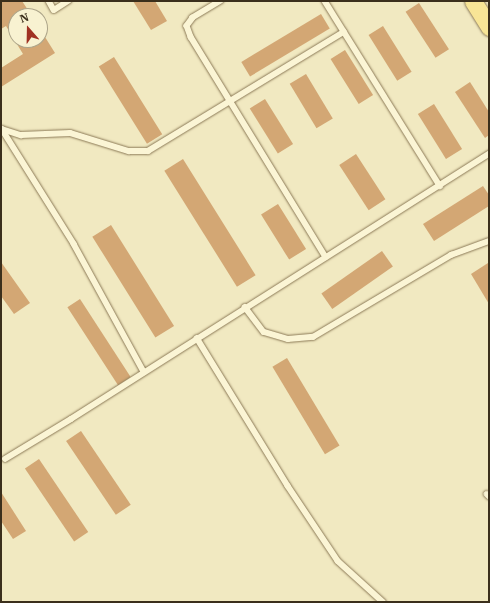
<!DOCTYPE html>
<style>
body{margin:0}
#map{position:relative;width:490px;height:603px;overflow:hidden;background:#f1e9c1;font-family:"IBM Plex Serif",serif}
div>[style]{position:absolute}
.building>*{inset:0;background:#d3a774;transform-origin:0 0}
.roads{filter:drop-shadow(0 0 1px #8c7a57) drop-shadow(0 0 1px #8c7a57)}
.service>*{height:5.5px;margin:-2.75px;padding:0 2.75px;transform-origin:2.75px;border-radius:2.75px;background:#fbf5d5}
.primary>*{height:17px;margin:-8.5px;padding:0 8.5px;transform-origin:8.5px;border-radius:8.5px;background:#f8e596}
span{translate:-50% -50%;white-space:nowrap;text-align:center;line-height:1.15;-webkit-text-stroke:3px #f8f2d1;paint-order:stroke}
.frame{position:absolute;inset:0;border:2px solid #3b2f1c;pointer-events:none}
.north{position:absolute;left:8px;top:8px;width:40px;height:40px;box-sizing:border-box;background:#f8f2d1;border:1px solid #aca489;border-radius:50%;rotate:340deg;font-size:11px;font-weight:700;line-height:16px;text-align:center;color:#3b2f1c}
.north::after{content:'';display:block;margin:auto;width:14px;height:18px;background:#a03122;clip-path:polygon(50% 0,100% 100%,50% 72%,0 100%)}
</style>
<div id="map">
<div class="building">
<div style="clip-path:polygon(1px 1px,22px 1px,32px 16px,16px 16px,16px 40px,40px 40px,40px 29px,55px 53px,1px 87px,1px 68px,23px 54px,6px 26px,1px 29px)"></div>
<div style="clip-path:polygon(133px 1px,155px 1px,167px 21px,151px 30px)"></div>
<div style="left:419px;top:3px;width:55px;height:16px;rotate:57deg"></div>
<div style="left:321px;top:14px;width:17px;height:93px;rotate:59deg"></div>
<div style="left:383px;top:26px;width:54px;height:17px;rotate:58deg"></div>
<div style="left:345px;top:50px;width:53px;height:17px;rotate:58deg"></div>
<div style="left:114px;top:57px;width:91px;height:18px;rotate:58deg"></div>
<div style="left:306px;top:74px;width:52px;height:19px;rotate:59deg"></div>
<div style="clip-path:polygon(470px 82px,489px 112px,489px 135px,485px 138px,455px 92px)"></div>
<div style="left:265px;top:99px;width:53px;height:18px;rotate:58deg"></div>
<div style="left:434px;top:104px;width:53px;height:19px;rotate:58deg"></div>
<div style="left:356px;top:154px;width:54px;height:20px;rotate:57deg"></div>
<div style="left:183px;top:159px;width:137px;height:22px;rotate:58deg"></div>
<div style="clip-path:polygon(483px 186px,489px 195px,489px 206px,434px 241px,423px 224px)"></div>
<div style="left:278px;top:204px;width:53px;height:20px;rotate:58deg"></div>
<div style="left:111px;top:225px;width:119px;height:22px;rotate:58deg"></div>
<div style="left:382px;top:251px;width:19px;height:74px;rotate:55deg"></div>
<div style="clip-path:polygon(1px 262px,30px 303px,14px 314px,1px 296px)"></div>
<div style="clip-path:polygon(488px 263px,489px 264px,489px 304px,471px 274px)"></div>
<div style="left:80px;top:299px;width:93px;height:15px;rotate:57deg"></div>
<div style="left:287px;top:358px;width:102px;height:17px;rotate:59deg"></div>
<div style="left:81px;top:431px;width:89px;height:18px;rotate:56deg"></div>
<div style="left:39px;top:459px;width:88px;height:17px;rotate:56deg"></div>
<div style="clip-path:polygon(1px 492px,26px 531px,13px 539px,1px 521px)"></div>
</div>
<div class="roads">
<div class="service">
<div style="left:49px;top:1px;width:10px;rotate:61deg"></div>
<div style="left:54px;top:10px;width:17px;rotate:-33deg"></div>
<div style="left:221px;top:1px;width:33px;rotate:149deg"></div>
<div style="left:193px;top:18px;width:10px;rotate:127deg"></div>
<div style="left:187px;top:26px;width:12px;rotate:70deg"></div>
<div style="left:191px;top:37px;width:258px;rotate:58.5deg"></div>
<div style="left:325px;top:1px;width:218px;rotate:58.1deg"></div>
<div style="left:2px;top:129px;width:20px;rotate:18deg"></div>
<div style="left:21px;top:135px;width:49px;rotate:-2.3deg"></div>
<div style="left:70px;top:133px;width:62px;rotate:17deg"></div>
<div style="left:129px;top:151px;width:19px"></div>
<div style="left:148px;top:151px;width:229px;rotate:-31.3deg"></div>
<div style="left:2px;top:129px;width:136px;rotate:57.9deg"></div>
<div style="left:74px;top:244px;width:146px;rotate:61.3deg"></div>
<div style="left:245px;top:307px;width:31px;rotate:53deg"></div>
<div style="left:264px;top:332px;width:25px;rotate:16deg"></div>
<div style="left:288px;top:339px;width:25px;rotate:-5deg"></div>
<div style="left:313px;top:337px;width:161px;rotate:-30.7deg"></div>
<div style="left:451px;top:255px;width:40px;rotate:-20.2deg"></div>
<div style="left:197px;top:338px;width:174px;rotate:58.4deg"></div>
<div style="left:288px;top:486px;width:90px;rotate:56.3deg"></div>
<div style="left:338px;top:561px;width:61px;rotate:42.3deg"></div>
<div style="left:5px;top:459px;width:77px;rotate:-31.2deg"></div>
<div style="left:71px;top:419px;width:495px;rotate:-32.4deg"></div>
<div style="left:487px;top:494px;width:3px;rotate:45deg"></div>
</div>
<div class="primary">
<div style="left:473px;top:1px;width:31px;rotate:58deg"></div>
</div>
</div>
<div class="frame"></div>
<div class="north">N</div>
</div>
